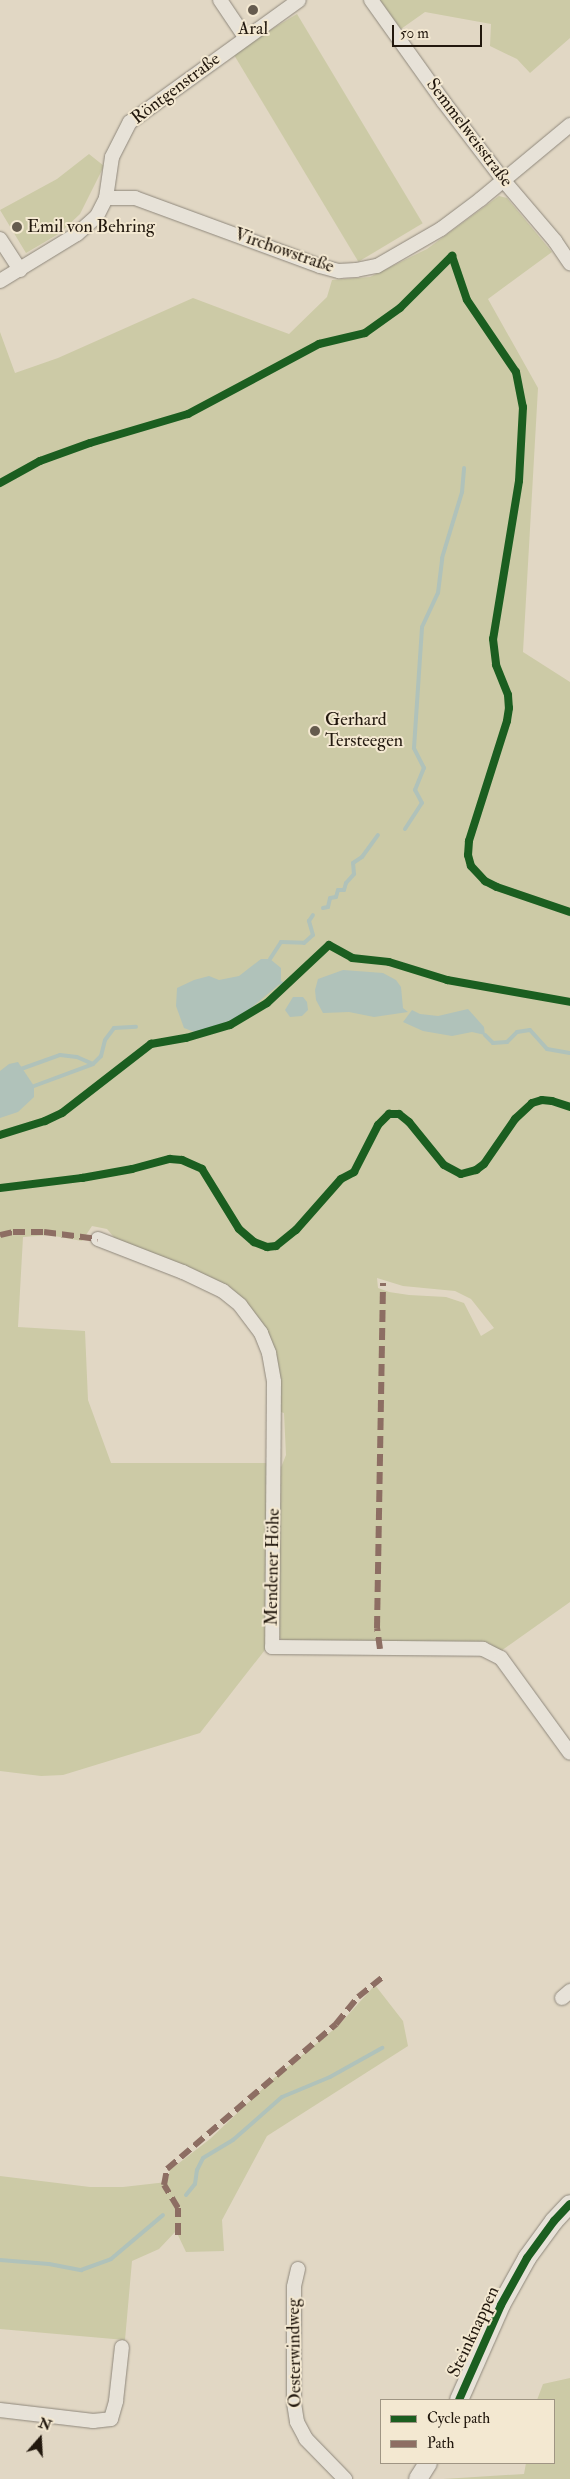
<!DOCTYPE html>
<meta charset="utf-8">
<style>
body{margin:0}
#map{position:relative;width:570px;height:2479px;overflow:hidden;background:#e1d7c4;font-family:"IM FELL Double Pica",serif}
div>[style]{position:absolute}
.green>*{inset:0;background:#cccaa6;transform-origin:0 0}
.water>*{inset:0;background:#b0c2ba}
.stream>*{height:4px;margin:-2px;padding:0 2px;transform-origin:2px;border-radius:2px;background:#b0c2ba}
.roads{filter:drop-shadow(0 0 1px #8f887c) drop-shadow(0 0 1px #8f887c)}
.minor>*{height:14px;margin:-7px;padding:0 7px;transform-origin:7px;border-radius:7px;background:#e7e2d8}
.tertiary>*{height:18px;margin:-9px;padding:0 9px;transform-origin:9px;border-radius:9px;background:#e7e2d8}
.quiet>*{height:6px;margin-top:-3px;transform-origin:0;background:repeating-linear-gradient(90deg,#8d6e63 0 12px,transparent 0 18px)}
.cycleway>*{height:8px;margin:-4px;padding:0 4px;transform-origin:4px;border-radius:4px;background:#1b5e20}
.dots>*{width:14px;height:14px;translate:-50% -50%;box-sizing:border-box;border:2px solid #f3e8d1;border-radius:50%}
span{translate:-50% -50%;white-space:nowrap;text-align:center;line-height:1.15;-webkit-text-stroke:4px #f3e8d1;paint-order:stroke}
.poi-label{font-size:18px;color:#22180e}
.left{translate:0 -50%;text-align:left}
.street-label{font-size:18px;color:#22180e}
.legend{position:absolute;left:380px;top:2399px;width:175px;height:65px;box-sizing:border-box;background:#f3e8d1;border:1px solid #9f9583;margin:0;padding:6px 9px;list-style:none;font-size:15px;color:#22180e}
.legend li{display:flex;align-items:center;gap:10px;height:25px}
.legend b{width:25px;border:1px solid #9f9583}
.north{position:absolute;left:15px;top:2414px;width:50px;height:50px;-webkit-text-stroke:4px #f3e8d1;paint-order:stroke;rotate:19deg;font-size:14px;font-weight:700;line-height:20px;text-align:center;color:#22180e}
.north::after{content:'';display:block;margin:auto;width:18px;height:22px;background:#22180e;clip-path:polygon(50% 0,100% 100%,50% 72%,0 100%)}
.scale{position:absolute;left:392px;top:25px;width:90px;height:22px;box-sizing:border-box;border:2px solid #22180e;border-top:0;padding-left:6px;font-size:15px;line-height:18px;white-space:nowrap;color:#22180e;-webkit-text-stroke:4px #f3e8d1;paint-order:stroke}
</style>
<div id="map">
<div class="green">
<div style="clip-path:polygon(380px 0,570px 0,570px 38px,530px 73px,517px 59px,490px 46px,491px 24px,425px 12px,401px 29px)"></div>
<div style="left:297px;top:14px;width:244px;height:75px;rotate:59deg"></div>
<div style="clip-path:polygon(89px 154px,104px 166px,80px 214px,60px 233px,26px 253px,0 210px,57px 179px)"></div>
<div style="clip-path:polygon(evenodd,499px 196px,507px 198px,552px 252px,488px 299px,538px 388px,523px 652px,570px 682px,570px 1602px,501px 1651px,487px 1642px,287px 1645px,276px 1634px,278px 1475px,286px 1455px,284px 1413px,278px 1411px,279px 1377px,248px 1306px,118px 1242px,107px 1229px,92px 1226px,82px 1241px,49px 1235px,23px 1237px,18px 1327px,85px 1331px,88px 1400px,111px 1463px,268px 1463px,268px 1646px,200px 1733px,63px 1775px,41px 1776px,0 1771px,0 332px,15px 373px,58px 358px,193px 298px,289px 334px,327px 297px,332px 280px,370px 277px,427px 249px,499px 196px,377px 1278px,403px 1286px,455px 1291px,471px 1299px,494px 1328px,481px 1336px,464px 1303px,446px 1297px,409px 1295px,389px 1292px,378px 1288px,377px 1278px)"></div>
<div style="clip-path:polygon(375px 1985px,403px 2021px,408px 2046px,267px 2136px,222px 2220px,224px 2251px,186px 2252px,176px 2231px,159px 2249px,132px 2261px,125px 2340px,0 2329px,0 2176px,90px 2187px,123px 2187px,167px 2182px,170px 2170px,210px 2139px,274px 2078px,338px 2026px)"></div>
<div style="clip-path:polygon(570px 2378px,570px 2479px,443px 2479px,524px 2474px,526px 2463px,554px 2463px,554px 2400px,537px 2400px,543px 2384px)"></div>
</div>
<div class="water">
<div style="clip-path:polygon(261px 959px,270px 959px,281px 968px,281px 983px,239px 1018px,197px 1033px,184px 1028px,176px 1006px,177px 988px,194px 980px,209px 976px,219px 980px,239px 976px)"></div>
<div style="clip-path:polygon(343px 970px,383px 973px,396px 980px,401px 987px,403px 1008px,408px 1012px,374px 1017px,349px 1012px,323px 1013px,316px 1000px,315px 990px,318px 979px)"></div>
<div style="clip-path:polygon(293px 997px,303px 997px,307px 1002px,308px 1010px,302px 1016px,290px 1017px,285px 1010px)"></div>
<div style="clip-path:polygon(468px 1009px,484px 1027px,485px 1035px,472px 1032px,452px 1036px,423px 1031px,403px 1022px,412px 1010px,420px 1014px,438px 1016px)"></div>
<div style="clip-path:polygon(18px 1062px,34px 1086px,34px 1097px,18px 1112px,0 1118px,0 1071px,9px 1064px)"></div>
</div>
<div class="stream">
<div style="left:405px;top:829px;width:31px;rotate:-57deg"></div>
<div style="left:422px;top:803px;width:15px;rotate:-118deg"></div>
<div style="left:415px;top:790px;width:24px;rotate:-68deg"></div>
<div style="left:424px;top:768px;width:22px;rotate:-117deg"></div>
<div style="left:414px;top:748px;width:121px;rotate:-86.2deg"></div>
<div style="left:422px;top:627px;width:38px;rotate:-65deg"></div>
<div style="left:438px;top:593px;width:35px;rotate:-83deg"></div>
<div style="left:442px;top:558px;width:69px;rotate:-73.1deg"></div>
<div style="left:462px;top:492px;width:24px;rotate:-85deg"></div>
<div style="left:323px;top:908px;width:5px;rotate:-11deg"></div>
<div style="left:328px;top:907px;width:9px;rotate:-77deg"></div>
<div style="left:330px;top:898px;width:6px;rotate:-9deg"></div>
<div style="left:336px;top:897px;width:7px;rotate:-74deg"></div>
<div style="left:338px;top:890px;width:6px"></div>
<div style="left:344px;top:890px;width:7px;rotate:-74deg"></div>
<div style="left:346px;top:883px;width:12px;rotate:-48deg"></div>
<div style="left:354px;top:874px;width:11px;rotate:-95deg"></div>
<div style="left:353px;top:863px;width:11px;rotate:-34deg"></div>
<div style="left:362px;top:857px;width:27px;rotate:-54deg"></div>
<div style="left:270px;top:959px;width:20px;rotate:-57deg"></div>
<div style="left:281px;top:942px;width:23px;rotate:2deg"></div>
<div style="left:304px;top:943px;width:12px;rotate:-42deg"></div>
<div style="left:313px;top:935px;width:15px;rotate:-106deg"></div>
<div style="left:309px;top:921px;width:7px;rotate:-56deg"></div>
<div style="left:281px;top:983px;width:4px;rotate:45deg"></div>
<div style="left:485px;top:1035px;width:11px;rotate:45deg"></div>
<div style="left:493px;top:1043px;width:14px;rotate:-4deg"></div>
<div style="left:507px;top:1042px;width:14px;rotate:-45deg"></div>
<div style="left:517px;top:1032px;width:13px;rotate:-9deg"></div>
<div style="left:530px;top:1030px;width:25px;rotate:48deg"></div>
<div style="left:547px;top:1049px;width:23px;rotate:10deg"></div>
<div style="left:21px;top:1069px;width:41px;rotate:-19.7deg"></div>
<div style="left:60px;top:1055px;width:17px;rotate:7deg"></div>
<div style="left:77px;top:1057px;width:17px;rotate:24deg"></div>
<div style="left:34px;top:1086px;width:63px;rotate:-20.4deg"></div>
<div style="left:93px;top:1064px;width:11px;rotate:-45deg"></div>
<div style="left:101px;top:1056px;width:16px;rotate:-76deg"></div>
<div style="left:105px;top:1040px;width:15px;rotate:-53deg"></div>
<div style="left:114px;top:1028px;width:22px;rotate:-3deg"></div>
<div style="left:186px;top:2195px;width:14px;rotate:-51deg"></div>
<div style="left:195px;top:2184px;width:14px;rotate:-82deg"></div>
<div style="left:197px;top:2170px;width:13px;rotate:-63deg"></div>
<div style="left:203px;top:2158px;width:35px;rotate:-31deg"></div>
<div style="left:233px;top:2140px;width:65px;rotate:-41.3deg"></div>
<div style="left:282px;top:2097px;width:52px;rotate:-22.6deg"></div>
<div style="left:330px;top:2077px;width:60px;rotate:-29.1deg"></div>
<div style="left:0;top:2260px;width:49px;rotate:4.7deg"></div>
<div style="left:49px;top:2264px;width:33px;rotate:11deg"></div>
<div style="left:81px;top:2270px;width:32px;rotate:-20deg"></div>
<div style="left:111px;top:2259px;width:68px;rotate:-40.2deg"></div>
</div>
<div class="roads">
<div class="minor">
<div style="left:220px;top:0;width:45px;rotate:56deg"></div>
<div style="left:371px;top:0;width:124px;rotate:54.5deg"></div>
<div style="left:443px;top:101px;width:101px;rotate:52.7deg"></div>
<div style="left:504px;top:181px;width:79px;rotate:49.6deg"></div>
<div style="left:555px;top:241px;width:27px;rotate:56deg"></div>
<div style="left:106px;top:198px;width:29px"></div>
<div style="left:135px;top:198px;width:197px;rotate:20.2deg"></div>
<div style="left:320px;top:266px;width:20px;rotate:15deg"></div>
<div style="left:339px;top:271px;width:17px;rotate:-3deg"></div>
<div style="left:356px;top:270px;width:21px;rotate:-11deg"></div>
<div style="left:377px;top:266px;width:74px;rotate:-30deg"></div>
<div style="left:441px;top:229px;width:50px;rotate:-36.9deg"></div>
<div style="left:481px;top:199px;width:116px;rotate:-39.7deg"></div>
<div style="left:0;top:239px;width:37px;rotate:57deg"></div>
<div style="left:0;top:281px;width:90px;rotate:-31.4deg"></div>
<div style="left:77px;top:234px;width:27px;rotate:-42deg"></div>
<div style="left:97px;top:216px;width:20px;rotate:-63deg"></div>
<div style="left:106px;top:198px;width:41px;rotate:-81.7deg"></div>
<div style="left:112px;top:157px;width:39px;rotate:-63deg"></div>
<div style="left:130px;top:122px;width:208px;rotate:-35.8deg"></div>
<div style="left:98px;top:1239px;width:91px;rotate:21.2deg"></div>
<div style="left:183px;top:1272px;width:44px;rotate:25.4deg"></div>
<div style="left:223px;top:1291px;width:22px;rotate:39deg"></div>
<div style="left:240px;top:1305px;width:35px;rotate:53deg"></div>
<div style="left:261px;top:1333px;width:22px;rotate:68deg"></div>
<div style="left:269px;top:1353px;width:29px;rotate:80deg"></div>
<div style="left:274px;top:1382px;width:265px;rotate:90.4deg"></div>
<div style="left:272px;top:1647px;width:211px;rotate:0.5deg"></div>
<div style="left:483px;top:1649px;width:20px;rotate:27deg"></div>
<div style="left:501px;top:1658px;width:117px;rotate:54deg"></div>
<div style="left:562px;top:1998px;width:11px;rotate:-41deg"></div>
<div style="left:298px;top:2269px;width:18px;rotate:103deg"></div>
<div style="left:294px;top:2287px;width:116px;rotate:90deg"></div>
<div style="left:294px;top:2403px;width:19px;rotate:81deg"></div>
<div style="left:297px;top:2422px;width:19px;rotate:62deg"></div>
<div style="left:306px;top:2439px;width:56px;rotate:45.7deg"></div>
<div style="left:0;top:2410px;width:94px;rotate:6.7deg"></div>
<div style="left:93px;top:2421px;width:18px;rotate:-6deg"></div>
<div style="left:111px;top:2419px;width:19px;rotate:-74deg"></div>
<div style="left:116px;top:2401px;width:54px;rotate:-83.7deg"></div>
</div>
<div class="tertiary">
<div style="left:459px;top:2400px;width:104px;rotate:-66.1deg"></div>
<div style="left:501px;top:2305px;width:54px;rotate:-61deg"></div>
<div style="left:527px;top:2258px;width:46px;rotate:-53.9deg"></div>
<div style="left:554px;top:2221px;width:23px;rotate:-47deg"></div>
<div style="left:418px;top:2479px;width:19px;rotate:-58deg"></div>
</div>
</div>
<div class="quiet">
<div style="left:0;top:1235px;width:13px;rotate:-13deg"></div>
<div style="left:13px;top:1232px;width:31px"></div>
<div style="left:44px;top:1232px;width:54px;rotate:7.4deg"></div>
<div style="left:380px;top:1649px;width:21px;rotate:-98deg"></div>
<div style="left:377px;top:1628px;width:345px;rotate:-89deg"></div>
<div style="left:178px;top:2235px;width:27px;rotate:-90deg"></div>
<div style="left:178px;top:2208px;width:27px;rotate:-121deg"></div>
<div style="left:164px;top:2185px;width:16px;rotate:-79deg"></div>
<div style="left:167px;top:2169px;width:223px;rotate:-40.6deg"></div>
<div style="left:336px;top:2024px;width:35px;rotate:-51deg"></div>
<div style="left:358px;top:1997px;width:33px;rotate:-39deg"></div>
</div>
<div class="cycleway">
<div style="left:0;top:483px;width:46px;rotate:-28.8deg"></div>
<div style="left:40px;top:461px;width:53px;rotate:-19.8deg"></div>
<div style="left:90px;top:443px;width:102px;rotate:-16.5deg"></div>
<div style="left:188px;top:414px;width:149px;rotate:-28.1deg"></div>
<div style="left:319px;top:344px;width:47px;rotate:-13.4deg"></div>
<div style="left:365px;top:333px;width:43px;rotate:-35.5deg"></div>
<div style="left:400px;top:308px;width:74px;rotate:-45deg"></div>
<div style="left:452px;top:256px;width:46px;rotate:71.2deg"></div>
<div style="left:467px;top:300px;width:87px;rotate:55.8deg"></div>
<div style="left:516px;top:372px;width:36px;rotate:79deg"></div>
<div style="left:523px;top:407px;width:74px;rotate:93.1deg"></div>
<div style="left:519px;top:481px;width:160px;rotate:99.3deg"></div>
<div style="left:493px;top:639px;width:26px;rotate:83deg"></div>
<div style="left:496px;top:665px;width:32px;rotate:68deg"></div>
<div style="left:508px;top:695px;width:13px;rotate:86deg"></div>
<div style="left:509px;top:708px;width:13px;rotate:99deg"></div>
<div style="left:507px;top:721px;width:126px;rotate:107.6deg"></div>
<div style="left:469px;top:841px;width:14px;rotate:94deg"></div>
<div style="left:468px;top:855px;width:11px;rotate:75deg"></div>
<div style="left:471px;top:866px;width:21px;rotate:47deg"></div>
<div style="left:485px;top:881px;width:13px;rotate:27deg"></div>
<div style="left:497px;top:887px;width:77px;rotate:18.9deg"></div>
<div style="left:0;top:1135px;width:47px;rotate:-17.3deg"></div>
<div style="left:45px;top:1121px;width:19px;rotate:-25deg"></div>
<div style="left:62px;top:1113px;width:113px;rotate:-37.8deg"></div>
<div style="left:151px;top:1044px;width:36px;rotate:-10deg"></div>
<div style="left:186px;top:1038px;width:46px;rotate:-16.5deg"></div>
<div style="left:230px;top:1025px;width:43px;rotate:-30.7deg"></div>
<div style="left:267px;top:1003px;width:85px;rotate:-43.1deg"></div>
<div style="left:329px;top:945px;width:26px;rotate:29deg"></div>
<div style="left:352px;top:958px;width:37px;rotate:6deg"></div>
<div style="left:389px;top:962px;width:61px;rotate:17.2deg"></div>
<div style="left:447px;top:980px;width:125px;rotate:10.1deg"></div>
<div style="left:0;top:1188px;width:83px;rotate:-7deg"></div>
<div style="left:82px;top:1178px;width:51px;rotate:-10.2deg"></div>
<div style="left:132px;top:1169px;width:39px;rotate:-15deg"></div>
<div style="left:170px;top:1159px;width:12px;rotate:5deg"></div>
<div style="left:182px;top:1160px;width:22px;rotate:24deg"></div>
<div style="left:202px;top:1169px;width:70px;rotate:58.3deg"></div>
<div style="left:239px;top:1229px;width:20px;rotate:41deg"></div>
<div style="left:254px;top:1242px;width:14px;rotate:21deg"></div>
<div style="left:267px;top:1247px;width:9px;rotate:-6deg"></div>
<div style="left:276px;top:1246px;width:26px;rotate:-39deg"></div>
<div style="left:296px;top:1230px;width:68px;rotate:-48.6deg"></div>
<div style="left:341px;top:1179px;width:15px;rotate:-28deg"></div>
<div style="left:354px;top:1172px;width:53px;rotate:-62.9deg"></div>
<div style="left:378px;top:1125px;width:16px;rotate:-45deg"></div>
<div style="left:389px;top:1114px;width:10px"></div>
<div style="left:399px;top:1114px;width:13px;rotate:39deg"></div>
<div style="left:409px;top:1122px;width:55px;rotate:50.9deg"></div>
<div style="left:444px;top:1165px;width:19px;rotate:28deg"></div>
<div style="left:461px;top:1174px;width:16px;rotate:-15deg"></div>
<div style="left:476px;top:1170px;width:10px;rotate:-37deg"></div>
<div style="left:484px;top:1164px;width:55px;rotate:-55.4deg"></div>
<div style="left:515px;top:1119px;width:23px;rotate:-43deg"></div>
<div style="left:532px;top:1103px;width:10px;rotate:-17deg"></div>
<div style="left:542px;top:1100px;width:10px;rotate:6deg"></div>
<div style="left:552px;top:1101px;width:19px;rotate:18deg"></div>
<div style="left:459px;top:2400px;width:104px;rotate:-66.1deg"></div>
<div style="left:501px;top:2305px;width:54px;rotate:-61deg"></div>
<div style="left:527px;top:2258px;width:46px;rotate:-53.9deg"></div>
<div style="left:554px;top:2221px;width:23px;rotate:-47deg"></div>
</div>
<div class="dots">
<div style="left:253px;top:10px;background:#655b4e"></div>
<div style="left:17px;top:227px;background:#655b4e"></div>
<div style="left:315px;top:731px;background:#655b4e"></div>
</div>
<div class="poi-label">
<span style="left:253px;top:29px">Aral</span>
<span class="left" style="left:27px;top:227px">Emil von Behring</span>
<span class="left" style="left:325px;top:731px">Gerhard<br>Tersteegen</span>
</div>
<div class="street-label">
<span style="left:176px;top:89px;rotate:-37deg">Röntgenstraße</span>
<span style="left:469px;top:133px;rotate:53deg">Semmelweisstraße</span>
<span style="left:284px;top:251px;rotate:19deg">Virchowstraße</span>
<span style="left:273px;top:1567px;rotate:-89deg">Mendener Höhe</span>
<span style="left:474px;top:2332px;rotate:-65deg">Steinknappen</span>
<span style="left:295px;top:2353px;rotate:-91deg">Oesterwindweg</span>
</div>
<ul class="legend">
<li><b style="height:6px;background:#1b5e20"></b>Cycle path</li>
<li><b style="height:6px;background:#8d6e63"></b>Path</li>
</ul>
<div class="north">N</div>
<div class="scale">50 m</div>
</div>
